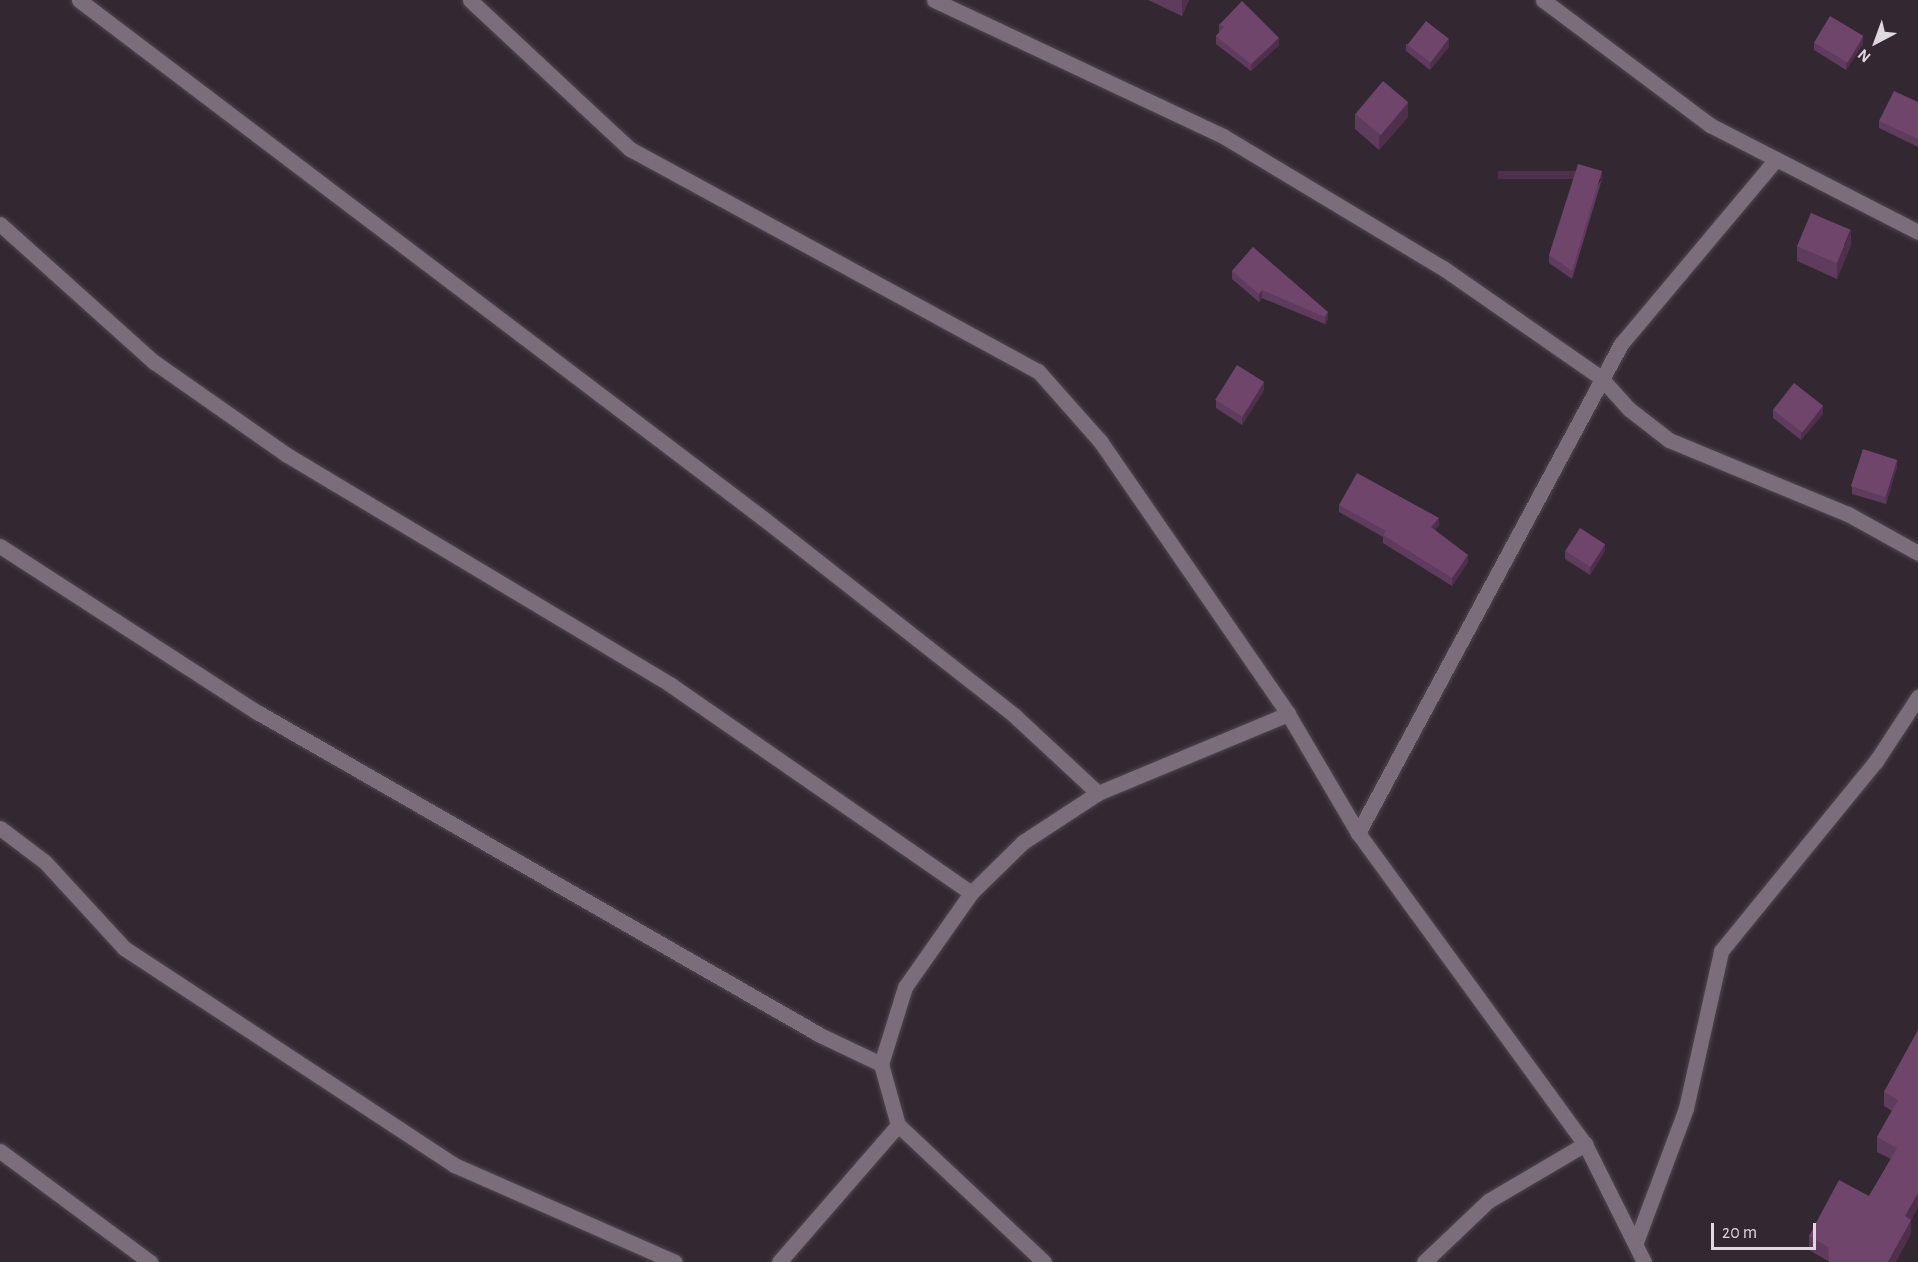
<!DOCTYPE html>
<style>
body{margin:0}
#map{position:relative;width:1918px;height:1262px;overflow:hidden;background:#332832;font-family:"Alegreya Sans",sans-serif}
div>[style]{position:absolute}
.roads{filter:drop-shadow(0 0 2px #4e454d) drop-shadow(0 0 2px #4e454d)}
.minor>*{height:15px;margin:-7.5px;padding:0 7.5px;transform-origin:7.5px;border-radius:7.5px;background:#7b6e7a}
.wall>*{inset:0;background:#5f3b5d}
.shaded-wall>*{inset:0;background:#4e304c;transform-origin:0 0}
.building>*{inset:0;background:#6f456c;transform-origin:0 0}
span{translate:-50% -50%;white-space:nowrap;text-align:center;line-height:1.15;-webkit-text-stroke:6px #332832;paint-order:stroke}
.north{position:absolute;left:1846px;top:12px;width:60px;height:60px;-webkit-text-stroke:4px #332832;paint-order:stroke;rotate:221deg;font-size:16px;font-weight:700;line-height:24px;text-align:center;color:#dfd8de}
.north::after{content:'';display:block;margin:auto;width:21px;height:27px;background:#dfd8de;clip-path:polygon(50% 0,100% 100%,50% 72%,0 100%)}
.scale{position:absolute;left:1711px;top:1223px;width:105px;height:27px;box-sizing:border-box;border:3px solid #dfd8de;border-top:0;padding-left:8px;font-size:18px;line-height:21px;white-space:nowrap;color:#dfd8de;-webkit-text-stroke:4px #332832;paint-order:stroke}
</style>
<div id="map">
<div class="roads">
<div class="minor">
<div style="left:79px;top:0;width:859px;rotate:37.15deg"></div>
<div style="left:764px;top:519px;width:319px;rotate:38.1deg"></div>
<div style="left:1015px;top:716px;width:113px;rotate:42.9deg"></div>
<div style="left:470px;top:0;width:219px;rotate:43deg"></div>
<div style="left:630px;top:149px;width:464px;rotate:28.6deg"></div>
<div style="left:1038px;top:371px;width:94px;rotate:48.5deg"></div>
<div style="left:1100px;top:441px;width:331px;rotate:55.4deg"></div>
<div style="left:1288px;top:714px;width:138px;rotate:59.5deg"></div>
<div style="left:1358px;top:833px;width:385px;rotate:53.9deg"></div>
<div style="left:1585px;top:1144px;width:132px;rotate:63.4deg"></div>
<div style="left:934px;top:0;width:319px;rotate:25.2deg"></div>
<div style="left:1223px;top:136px;width:257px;rotate:31deg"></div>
<div style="left:1443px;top:268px;width:193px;rotate:34.8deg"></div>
<div style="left:1601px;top:378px;width:42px;rotate:47.9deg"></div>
<div style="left:1629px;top:409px;width:51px;rotate:37.8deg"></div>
<div style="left:1669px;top:440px;width:194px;rotate:22.5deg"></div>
<div style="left:1848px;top:514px;width:80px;rotate:29.1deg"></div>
<div style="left:1543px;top:0;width:209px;rotate:36.8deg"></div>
<div style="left:1710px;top:125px;width:234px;rotate:27.2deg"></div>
<div style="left:0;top:224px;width:207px;rotate:41.9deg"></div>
<div style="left:154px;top:362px;width:162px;rotate:35deg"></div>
<div style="left:287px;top:455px;width:448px;rotate:30.9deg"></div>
<div style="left:671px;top:685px;width:365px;rotate:34.7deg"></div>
<div style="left:0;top:546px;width:306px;rotate:32.9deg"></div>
<div style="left:257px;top:712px;width:649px;rotate:29.84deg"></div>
<div style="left:820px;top:1035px;width:68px;rotate:25.4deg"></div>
<div style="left:0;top:828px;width:56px;rotate:37.1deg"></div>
<div style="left:45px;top:862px;width:117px;rotate:47.4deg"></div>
<div style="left:124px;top:948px;width:395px;rotate:33.3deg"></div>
<div style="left:454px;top:1165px;width:241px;rotate:23.7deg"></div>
<div style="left:1358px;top:833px;width:555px;rotate:-61.73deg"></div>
<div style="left:1621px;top:344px;width:241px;rotate:-50deg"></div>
<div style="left:0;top:1151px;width:187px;rotate:36.5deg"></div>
<div style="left:1636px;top:1242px;width:143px;rotate:-69.5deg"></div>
<div style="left:1686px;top:1108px;width:161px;rotate:-77.4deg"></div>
<div style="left:1721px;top:951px;width:245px;rotate:-50.8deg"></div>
<div style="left:1876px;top:761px;width:77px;rotate:-56.7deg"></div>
<div style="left:779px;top:1262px;width:181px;rotate:-49deg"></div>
<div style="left:1044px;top:1262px;width:200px;rotate:-136.8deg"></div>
<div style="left:898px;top:1125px;width:63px;rotate:-105.6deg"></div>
<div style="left:881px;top:1064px;width:81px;rotate:-72.7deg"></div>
<div style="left:905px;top:987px;width:115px;rotate:-54.9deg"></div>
<div style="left:971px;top:893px;width:73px;rotate:-44.4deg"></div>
<div style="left:1023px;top:842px;width:90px;rotate:-33.2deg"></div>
<div style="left:1098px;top:793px;width:206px;rotate:-22.6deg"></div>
<div style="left:1424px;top:1262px;width:88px;rotate:-43.6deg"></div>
<div style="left:1488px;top:1201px;width:113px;rotate:-30.4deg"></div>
</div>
</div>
<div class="wall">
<div style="clip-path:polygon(1148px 0,1189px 0,1182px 16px)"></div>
<div style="clip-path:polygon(1219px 25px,1279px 45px,1251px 71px,1216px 44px,1216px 36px,1219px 33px)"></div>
<div style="clip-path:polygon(1814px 42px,1863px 44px,1846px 70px,1814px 50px)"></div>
<div style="clip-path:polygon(1406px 44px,1449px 47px,1430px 70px,1406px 51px)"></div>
<div style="clip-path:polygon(1918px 102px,1918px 147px,1879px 128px,1879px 121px)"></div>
<div style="clip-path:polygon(1355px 114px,1408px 117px,1379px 150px,1355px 129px)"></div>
<div style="clip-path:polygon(1602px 179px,1572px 279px,1549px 263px,1549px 255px)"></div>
<div style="clip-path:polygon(1851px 245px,1837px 279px,1797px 261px,1797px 246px)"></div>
<div style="clip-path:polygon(1253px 247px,1328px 319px,1325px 324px,1262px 298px,1259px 302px,1232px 279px,1232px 271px)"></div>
<div style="clip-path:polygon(1264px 390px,1242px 425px,1216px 408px,1216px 400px)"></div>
<div style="clip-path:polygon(1773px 410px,1823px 414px,1801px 440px,1773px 418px)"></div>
<div style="clip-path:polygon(1897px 467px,1886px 504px,1852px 494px,1852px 486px)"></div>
<div style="clip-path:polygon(1339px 505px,1439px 525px,1435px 530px,1468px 562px,1452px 586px,1383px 543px,1383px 537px,1339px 512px)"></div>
<div style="clip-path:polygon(1565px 551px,1605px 551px,1590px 575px,1565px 559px)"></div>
<div style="clip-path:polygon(1918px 1030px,1918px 1207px,1911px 1220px,1911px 1234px,1828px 1261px,1809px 1250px,1809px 1236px,1869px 1196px,1891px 1159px,1877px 1152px,1877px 1137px,1892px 1111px,1884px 1106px,1884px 1092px)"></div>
</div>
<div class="shaded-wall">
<div style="clip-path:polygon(1182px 0,1189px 0,1182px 16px)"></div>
<div style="clip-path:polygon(1863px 36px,1863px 44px,1846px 70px,1846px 62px)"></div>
<div style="clip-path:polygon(1279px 38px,1279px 45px,1251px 71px,1251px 64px)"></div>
<div style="clip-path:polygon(1449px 39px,1449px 47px,1430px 70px,1430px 63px)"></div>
<div style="clip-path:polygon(1408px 102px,1408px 117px,1379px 150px,1379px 135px)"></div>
<div style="left:1602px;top:171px;width:8px;height:104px;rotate:90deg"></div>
<div style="clip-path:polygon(1851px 230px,1851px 245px,1837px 279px,1837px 264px)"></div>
<div style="clip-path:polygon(1262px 290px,1262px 298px,1259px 302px,1259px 294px)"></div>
<div style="clip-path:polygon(1328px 312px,1328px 319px,1325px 324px,1325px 317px)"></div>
<div style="clip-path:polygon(1264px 382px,1264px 390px,1242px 425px,1242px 417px)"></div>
<div style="clip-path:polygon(1823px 406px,1823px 414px,1801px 440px,1801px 432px)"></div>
<div style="clip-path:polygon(1897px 460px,1897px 467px,1886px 504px,1886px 496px)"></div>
<div style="clip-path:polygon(1439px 518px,1439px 525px,1431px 534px,1431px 527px)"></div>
<div style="clip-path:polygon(1605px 544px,1605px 551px,1590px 575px,1590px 567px)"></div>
<div style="clip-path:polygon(1468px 555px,1468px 562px,1452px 586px,1452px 578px)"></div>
<div style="clip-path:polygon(1918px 1193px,1918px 1207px,1905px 1231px,1905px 1216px)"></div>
<div style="clip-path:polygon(1911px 1220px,1911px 1234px,1896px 1262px,1888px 1262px)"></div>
</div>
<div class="building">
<div style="clip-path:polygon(1242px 1px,1279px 38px,1251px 64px,1216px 36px,1224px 27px,1219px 25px)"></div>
<div style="left:1830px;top:16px;width:39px;height:31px;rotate:31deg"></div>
<div style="left:1426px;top:21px;width:29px;height:30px;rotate:38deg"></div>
<div style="left:1383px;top:81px;width:33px;height:43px;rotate:40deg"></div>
<div style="clip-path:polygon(1894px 91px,1918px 102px,1918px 139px,1879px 121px)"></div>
<div style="clip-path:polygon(1578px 164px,1602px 171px,1572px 271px,1549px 255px)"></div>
<div style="left:1811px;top:213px;width:43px;height:36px;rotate:23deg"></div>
<div style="clip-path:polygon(1253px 247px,1328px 312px,1325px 317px,1262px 290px,1259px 294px,1232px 271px)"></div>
<div style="left:1237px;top:365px;width:32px;height:41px;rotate:32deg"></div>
<div style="left:1794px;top:383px;width:37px;height:34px;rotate:38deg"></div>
<div style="left:1863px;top:449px;width:36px;height:39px;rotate:18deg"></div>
<div style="clip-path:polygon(1357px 473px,1439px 518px,1431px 527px,1468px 555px,1452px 578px,1383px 535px,1386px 531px,1339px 505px)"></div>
<div style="left:1580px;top:528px;width:30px;height:27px;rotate:33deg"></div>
<div style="clip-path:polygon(1918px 1030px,1918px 1193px,1905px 1216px,1911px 1220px,1888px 1262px,1829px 1262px,1828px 1247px,1809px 1236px,1839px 1180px,1869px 1196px,1897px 1148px,1877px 1137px,1898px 1100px,1884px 1092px)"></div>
</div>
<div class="north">N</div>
<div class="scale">20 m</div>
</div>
